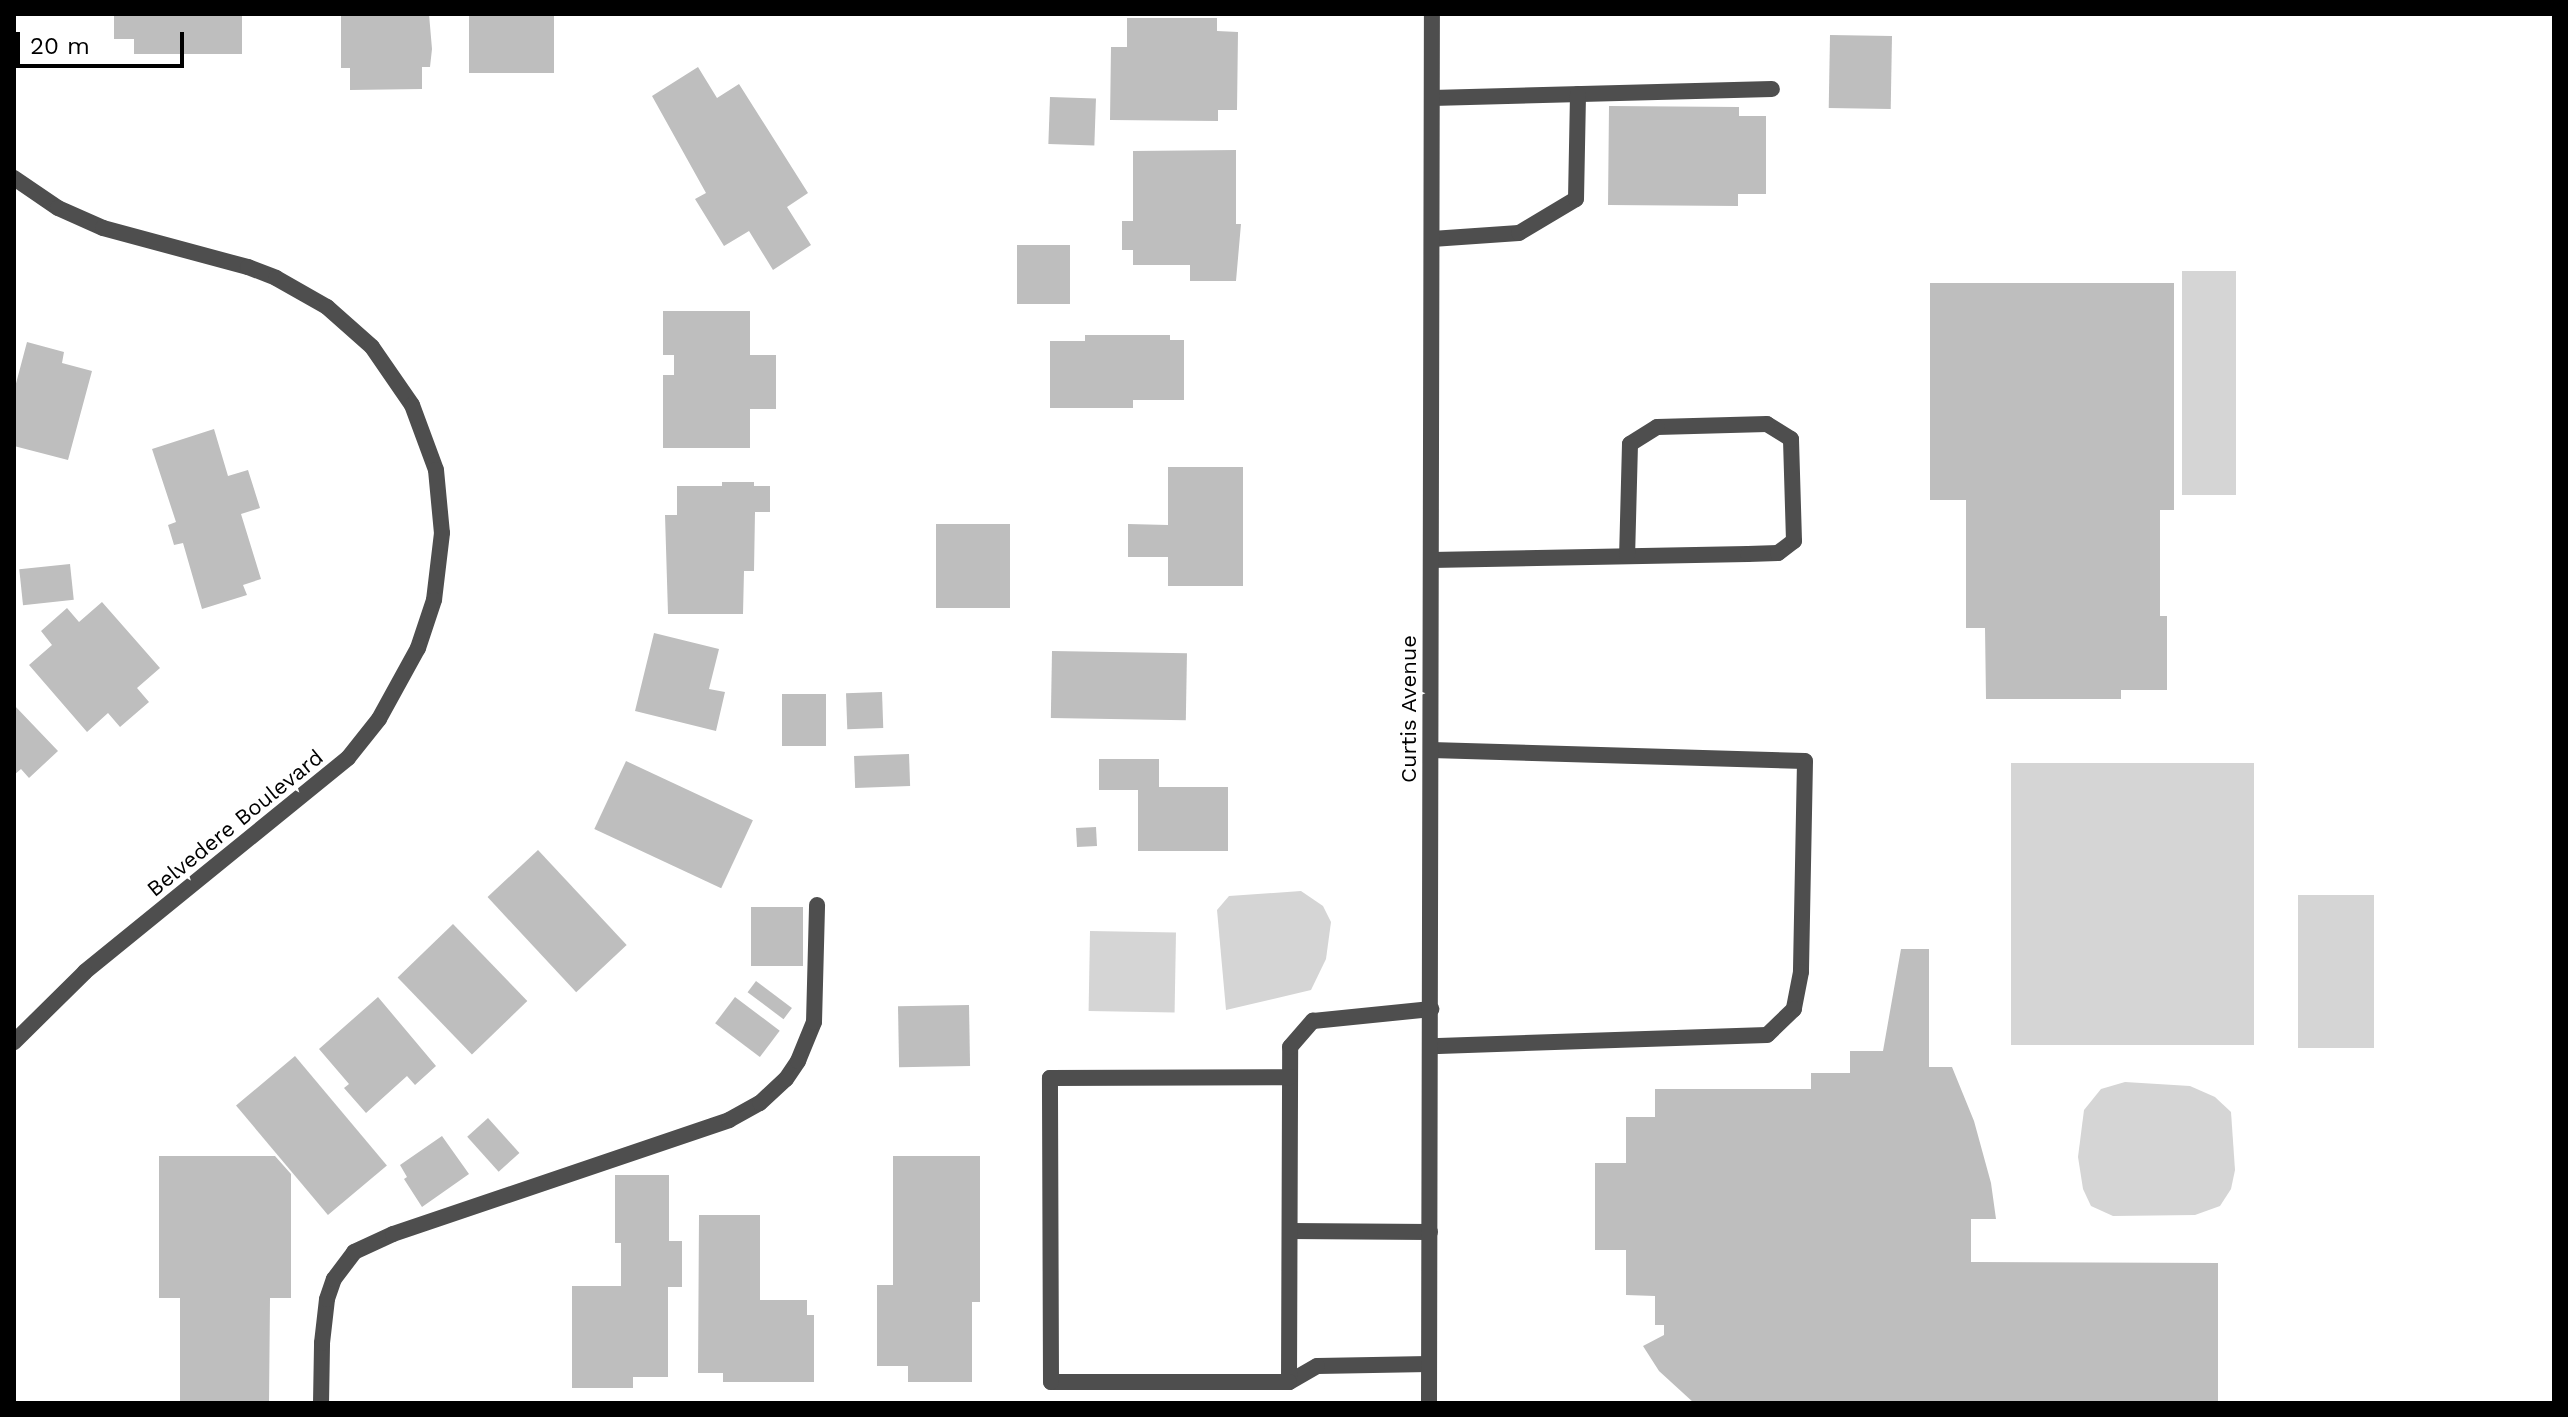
<!DOCTYPE html>
<style>
body{margin:0}
#map{position:relative;width:2568px;height:1417px;overflow:hidden;background:#fff;font-family:"Work Sans",sans-serif}
div>[style]{position:absolute}
.green>*{inset:0;background:#d5d5d5;transform-origin:0 0}
.building>*{inset:0;background:#bebebe;transform-origin:0 0}
.service>*{height:16px;margin:-8px;padding:0 8px;transform-origin:8px;border-radius:8px;background:#4e4e4e}
.minor>*{height:16px;margin:-8px;padding:0 8px;transform-origin:8px;border-radius:8px;background:#4e4e4e}
span{translate:-50% -50%;white-space:nowrap;text-align:center;line-height:1.15;-webkit-text-stroke:8px #fff;paint-order:stroke}
.street-label{font-size:22px;color:#000}
.frame{position:absolute;inset:0;border:16px solid #000;pointer-events:none}
.scale{position:absolute;left:16px;top:32px;width:168px;height:36px;box-sizing:border-box;border:4px solid #000;border-top:0;padding-left:10px;font-size:24px;line-height:28px;white-space:nowrap;color:#000;-webkit-text-stroke:6px #fff;paint-order:stroke}
</style>
<div id="map">
<div class="green">
<div style="left:2182px;top:271px;width:54px;height:224px"></div>
<div style="left:2011px;top:763px;width:243px;height:282px"></div>
<div style="clip-path:polygon(1301px 891px,1323px 906px,1331px 922px,1326px 959px,1311px 990px,1226px 1010px,1217px 910px,1229px 896px)"></div>
<div style="left:2298px;top:895px;width:76px;height:153px"></div>
<div style="left:1090px;top:931px;width:86px;height:80px;rotate:1deg"></div>
<div style="clip-path:polygon(2125px 1082px,2190px 1086px,2215px 1097px,2231px 1112px,2235px 1170px,2231px 1189px,2220px 1206px,2195px 1215px,2113px 1216px,2091px 1206px,2083px 1189px,2078px 1157px,2084px 1110px,2101px 1089px)"></div>
</div>
<div class="building">
<div style="clip-path:polygon(114px 14px,242px 14px,242px 54px,134px 54px,134px 39px,114px 39px)"></div>
<div style="clip-path:polygon(341px 14px,429px 14px,432px 49px,430px 67px,422px 67px,422px 89px,350px 90px,350px 68px,341px 68px)"></div>
<div style="left:469px;top:14px;width:85px;height:59px"></div>
<div style="clip-path:polygon(1127px 18px,1217px 18px,1217px 31px,1238px 32px,1237px 110px,1218px 110px,1218px 121px,1110px 120px,1111px 47px,1127px 47px)"></div>
<div style="left:1830px;top:35px;width:62px;height:73px;rotate:1deg"></div>
<div style="clip-path:polygon(698px 67px,717px 98px,739px 84px,808px 193px,787px 207px,811px 245px,773px 270px,749px 231px,724px 246px,695px 199px,706px 193px,652px 96px)"></div>
<div style="left:1050px;top:97px;width:46px;height:47px;rotate:2deg"></div>
<div style="clip-path:polygon(1609px 106px,1739px 107px,1739px 116px,1766px 116px,1766px 194px,1738px 194px,1738px 206px,1608px 205px)"></div>
<div style="clip-path:polygon(1236px 150px,1236px 224px,1241px 224px,1236px 281px,1190px 281px,1190px 265px,1133px 265px,1133px 250px,1122px 250px,1122px 221px,1133px 221px,1133px 151px)"></div>
<div style="left:1017px;top:245px;width:53px;height:59px"></div>
<div style="clip-path:polygon(1930px 283px,2174px 283px,2174px 510px,2160px 510px,2160px 616px,2167px 616px,2167px 690px,2121px 690px,2121px 699px,1986px 699px,1985px 628px,1966px 628px,1966px 500px,1930px 500px)"></div>
<div style="clip-path:polygon(663px 311px,750px 311px,750px 355px,776px 355px,776px 409px,750px 409px,750px 448px,663px 448px,663px 375px,674px 375px,674px 355px,663px 355px)"></div>
<div style="clip-path:polygon(1085px 335px,1170px 335px,1170px 340px,1184px 340px,1184px 400px,1133px 400px,1133px 408px,1050px 408px,1050px 341px,1085px 341px)"></div>
<div style="clip-path:polygon(27px 342px,64px 352px,62px 363px,92px 371px,68px 460px,14px 446px,14px 391px)"></div>
<div style="clip-path:polygon(214px 429px,228px 476px,248px 470px,260px 508px,241px 514px,261px 579px,243px 585px,247px 595px,202px 609px,183px 543px,174px 545px,168px 525px,176px 522px,152px 449px)"></div>
<div style="clip-path:polygon(1168px 467px,1243px 467px,1243px 586px,1168px 586px,1168px 557px,1128px 557px,1128px 524px,1168px 525px)"></div>
<div style="clip-path:polygon(722px 482px,754px 482px,754px 486px,770px 486px,770px 512px,755px 512px,754px 571px,744px 571px,743px 614px,668px 614px,665px 515px,677px 515px,677px 486px,722px 486px)"></div>
<div style="left:936px;top:524px;width:74px;height:84px"></div>
<div style="left:70px;top:564px;width:36px;height:51px;rotate:84deg"></div>
<div style="clip-path:polygon(102px 602px,160px 668px,137px 688px,149px 702px,120px 727px,108px 713px,87px 732px,29px 665px,52px 645px,41px 631px,67px 608px,79px 622px)"></div>
<div style="clip-path:polygon(654px 633px,719px 649px,709px 689px,725px 692px,716px 731px,635px 711px)"></div>
<div style="left:1052px;top:651px;width:135px;height:67px;rotate:1deg"></div>
<div style="left:882px;top:692px;width:36px;height:36px;rotate:88deg"></div>
<div style="left:782px;top:694px;width:44px;height:52px"></div>
<div style="clip-path:polygon(14px 705px,58px 751px,29px 778px,21px 769px,14px 775px)"></div>
<div style="left:909px;top:754px;width:32px;height:55px;rotate:88deg"></div>
<div style="clip-path:polygon(1099px 759px,1159px 759px,1159px 787px,1228px 787px,1228px 851px,1138px 851px,1138px 790px,1099px 790px)"></div>
<div style="left:626px;top:761px;width:140px;height:75px;rotate:25deg"></div>
<div style="left:1096px;top:827px;width:19px;height:20px;rotate:87deg"></div>
<div style="left:538px;top:850px;width:130px;height:69px;rotate:47deg"></div>
<div style="left:751px;top:907px;width:52px;height:59px"></div>
<div style="left:453px;top:924px;width:107px;height:77px;rotate:46deg"></div>
<div style="clip-path:polygon(1901px 949px,1929px 949px,1929px 1067px,1952px 1067px,1974px 1121px,1991px 1183px,1996px 1219px,1971px 1219px,1971px 1262px,2218px 1263px,2218px 1403px,1694px 1403px,1659px 1371px,1643px 1346px,1664px 1335px,1664px 1325px,1655px 1325px,1655px 1296px,1626px 1295px,1626px 1250px,1595px 1250px,1595px 1163px,1626px 1163px,1626px 1117px,1655px 1117px,1655px 1089px,1811px 1089px,1811px 1073px,1850px 1073px,1850px 1051px,1883px 1051px)"></div>
<div style="left:756px;top:981px;width:45px;height:14px;rotate:37deg"></div>
<div style="clip-path:polygon(378px 997px,436px 1066px,415px 1085px,407px 1076px,366px 1113px,344px 1088px,349px 1084px,319px 1049px)"></div>
<div style="left:735px;top:997px;width:56px;height:33px;rotate:37deg"></div>
<div style="left:969px;top:1005px;width:61px;height:71px;rotate:89deg"></div>
<div style="left:295px;top:1056px;width:143px;height:77px;rotate:50deg"></div>
<div style="left:488px;top:1118px;width:47px;height:28px;rotate:48deg"></div>
<div style="clip-path:polygon(442px 1136px,469px 1174px,422px 1207px,404px 1179px,407px 1177px,400px 1165px)"></div>
<div style="clip-path:polygon(159px 1156px,275px 1156px,291px 1174px,291px 1298px,270px 1298px,269px 1403px,180px 1403px,180px 1298px,159px 1298px)"></div>
<div style="clip-path:polygon(893px 1156px,980px 1156px,980px 1302px,972px 1302px,972px 1382px,908px 1382px,908px 1366px,877px 1366px,877px 1285px,893px 1285px)"></div>
<div style="clip-path:polygon(615px 1175px,669px 1175px,669px 1241px,682px 1241px,682px 1287px,668px 1287px,668px 1377px,633px 1377px,633px 1388px,572px 1388px,572px 1286px,621px 1286px,621px 1243px,615px 1243px)"></div>
<div style="clip-path:polygon(699px 1215px,760px 1215px,760px 1300px,807px 1300px,807px 1315px,814px 1315px,814px 1382px,723px 1382px,723px 1373px,698px 1373px)"></div>
</div>
<div class="service">
<div style="left:1432px;top:98px;width:340px;rotate:-1.5deg"></div>
<div style="left:1432px;top:239px;width:87px;rotate:-3.9deg"></div>
<div style="left:1519px;top:233px;width:66px;rotate:-30.8deg"></div>
<div style="left:1576px;top:199px;width:105px;rotate:-88.9deg"></div>
<div style="left:1431px;top:560px;width:317px;rotate:-1.1deg"></div>
<div style="left:1748px;top:554px;width:30px;rotate:-2deg"></div>
<div style="left:1778px;top:553px;width:20px;rotate:-37deg"></div>
<div style="left:1794px;top:541px;width:102px;rotate:-91.7deg"></div>
<div style="left:1791px;top:439px;width:28px;rotate:-148deg"></div>
<div style="left:1767px;top:424px;width:110px;rotate:178.4deg"></div>
<div style="left:1657px;top:427px;width:32px;rotate:148deg"></div>
<div style="left:1630px;top:444px;width:112px;rotate:91.5deg"></div>
<div style="left:1431px;top:750px;width:374px;rotate:1.7deg"></div>
<div style="left:1805px;top:761px;width:211px;rotate:91.1deg"></div>
<div style="left:1801px;top:972px;width:38px;rotate:101deg"></div>
<div style="left:1794px;top:1009px;width:37px;rotate:136deg"></div>
<div style="left:1767px;top:1035px;width:336px;rotate:178.1deg"></div>
<div style="left:1290px;top:1231px;width:140px;rotate:0.4deg"></div>
<div style="left:1429px;top:1364px;width:112px;rotate:179deg"></div>
<div style="left:1317px;top:1366px;width:32px;rotate:150deg"></div>
<div style="left:1289px;top:1382px;width:335px;rotate:-89.8deg"></div>
<div style="left:1290px;top:1047px;width:35px;rotate:-49deg"></div>
<div style="left:1313px;top:1021px;width:119px;rotate:-5.8deg"></div>
<div style="left:1289px;top:1382px;width:238px;rotate:180deg"></div>
<div style="left:1051px;top:1382px;width:304px;rotate:-90.2deg"></div>
<div style="left:1050px;top:1078px;width:240px;rotate:-0.2deg"></div>
<div style="left:321px;top:1403px;width:60px;rotate:-89deg"></div>
<div style="left:322px;top:1343px;width:44px;rotate:-83.5deg"></div>
<div style="left:327px;top:1299px;width:21px;rotate:-71deg"></div>
<div style="left:334px;top:1279px;width:34px;rotate:-53deg"></div>
<div style="left:354px;top:1252px;width:43px;rotate:-24.8deg"></div>
<div style="left:393px;top:1234px;width:355px;rotate:-18.7deg"></div>
<div style="left:729px;top:1120px;width:35px;rotate:-29deg"></div>
<div style="left:760px;top:1103px;width:35px;rotate:-43deg"></div>
<div style="left:786px;top:1079px;width:22px;rotate:-56deg"></div>
<div style="left:798px;top:1061px;width:42px;rotate:-67.7deg"></div>
<div style="left:814px;top:1022px;width:117px;rotate:-88.5deg"></div>
</div>
<div class="minor">
<div style="left:14px;top:178px;width:53px;rotate:34.3deg"></div>
<div style="left:58px;top:208px;width:49px;rotate:24deg"></div>
<div style="left:103px;top:228px;width:150px;rotate:15.1deg"></div>
<div style="left:248px;top:267px;width:30px;rotate:21deg"></div>
<div style="left:276px;top:278px;width:59px;rotate:29.6deg"></div>
<div style="left:327px;top:307px;width:60px;rotate:41.6deg"></div>
<div style="left:372px;top:347px;width:70px;rotate:55.4deg"></div>
<div style="left:412px;top:405px;width:69px;rotate:69.7deg"></div>
<div style="left:436px;top:470px;width:63px;rotate:84.6deg"></div>
<div style="left:442px;top:533px;width:67px;rotate:96.8deg"></div>
<div style="left:434px;top:600px;width:51px;rotate:108.4deg"></div>
<div style="left:418px;top:648px;width:81px;rotate:118.8deg"></div>
<div style="left:379px;top:719px;width:50px;rotate:128.5deg"></div>
<div style="left:348px;top:758px;width:339px;rotate:140.9deg"></div>
<div style="left:85px;top:972px;width:100px;rotate:135.4deg"></div>
<div style="left:1429px;top:1403px;width:1389px;rotate:-89.88deg"></div>
</div>
<div class="street-label">
<span style="left:1409px;top:709px;rotate:-90deg">Curtis Avenue</span>
<span style="left:235px;top:823px;rotate:-39deg">Belvedere Boulevard</span>
</div>
<div class="frame"></div>
<div class="scale">20 m</div>
</div>
